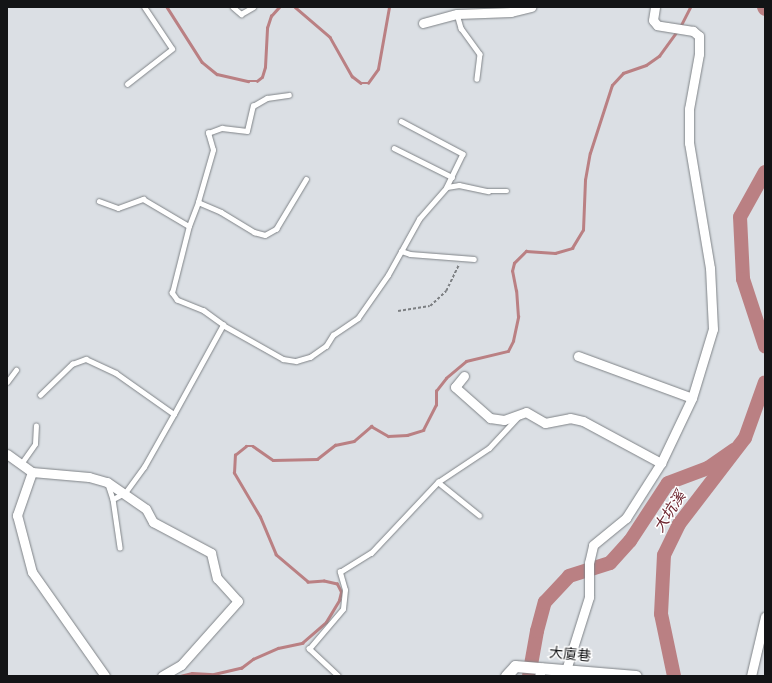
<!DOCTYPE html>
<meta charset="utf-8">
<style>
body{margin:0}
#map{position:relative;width:772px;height:683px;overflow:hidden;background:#dbdfe4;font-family:"Fira Sans Condensed","Noto Sans TC",sans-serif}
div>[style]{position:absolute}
.stream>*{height:2.5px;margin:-1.25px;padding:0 1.25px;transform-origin:1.25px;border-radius:1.25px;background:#ba8083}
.river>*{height:14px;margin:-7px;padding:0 7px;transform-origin:7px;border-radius:7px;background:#ba8083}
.path>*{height:1.5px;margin-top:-0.75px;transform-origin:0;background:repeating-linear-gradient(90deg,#7c7f82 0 3px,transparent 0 5px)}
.roads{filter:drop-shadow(0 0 1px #7f8387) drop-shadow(0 0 1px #7f8387)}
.service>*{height:4.5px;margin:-2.25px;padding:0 2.25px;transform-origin:2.25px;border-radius:2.25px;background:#fff}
.minor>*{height:9px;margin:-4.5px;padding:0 4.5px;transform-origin:4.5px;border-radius:4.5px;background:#fff}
.tertiary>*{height:11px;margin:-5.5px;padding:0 5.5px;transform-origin:5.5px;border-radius:5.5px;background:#fff}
span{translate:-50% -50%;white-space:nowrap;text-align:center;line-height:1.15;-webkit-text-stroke:3px #fff;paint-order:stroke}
.street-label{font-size:14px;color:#131416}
.water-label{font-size:15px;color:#6c242e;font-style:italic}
.frame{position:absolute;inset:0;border:8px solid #131416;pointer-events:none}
</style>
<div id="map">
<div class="stream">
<div style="left:167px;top:7px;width:65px;rotate:57.5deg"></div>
<div style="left:202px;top:62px;width:19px;rotate:39deg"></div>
<div style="left:217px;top:74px;width:32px;rotate:13deg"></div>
<div style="left:248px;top:81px;width:9px"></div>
<div style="left:257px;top:81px;width:6px;rotate:-39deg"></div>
<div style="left:262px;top:77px;width:10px;rotate:-73deg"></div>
<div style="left:265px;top:67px;width:39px;rotate:-87deg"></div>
<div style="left:267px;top:28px;width:13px;rotate:-72deg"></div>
<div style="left:271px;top:16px;width:12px;rotate:-48deg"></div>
<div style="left:295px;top:7px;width:46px;rotate:40.6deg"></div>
<div style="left:330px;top:37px;width:45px;rotate:60.6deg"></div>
<div style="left:352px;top:76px;width:11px;rotate:38deg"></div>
<div style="left:361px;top:83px;width:7px"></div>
<div style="left:368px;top:83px;width:17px;rotate:-54deg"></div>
<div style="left:378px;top:69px;width:63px;rotate:-79.9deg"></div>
<div style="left:680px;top:27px;width:22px;rotate:-63deg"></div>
<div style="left:180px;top:676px;width:12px;rotate:-14deg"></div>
<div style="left:192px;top:673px;width:22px;rotate:3deg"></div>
<div style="left:214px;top:674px;width:28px;rotate:-13deg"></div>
<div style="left:241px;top:668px;width:15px;rotate:-37deg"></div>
<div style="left:253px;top:659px;width:27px;rotate:-24deg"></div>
<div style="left:278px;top:648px;width:25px;rotate:-12deg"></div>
<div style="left:302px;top:643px;width:32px;rotate:-41deg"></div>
<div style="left:326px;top:622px;width:26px;rotate:-59deg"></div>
<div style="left:339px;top:600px;width:8px;rotate:-76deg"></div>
<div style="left:341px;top:592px;width:9px;rotate:-117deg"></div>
<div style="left:337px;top:584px;width:13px;rotate:-167deg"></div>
<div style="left:324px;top:581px;width:16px;rotate:176deg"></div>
<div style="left:308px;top:582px;width:42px;rotate:-139.8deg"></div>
<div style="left:276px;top:555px;width:41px;rotate:-112.8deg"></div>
<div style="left:260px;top:517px;width:51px;rotate:-120.6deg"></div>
<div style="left:234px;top:473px;width:18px;rotate:-87deg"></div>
<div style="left:235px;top:455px;width:14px;rotate:-39deg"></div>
<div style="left:246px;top:446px;width:7px"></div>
<div style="left:253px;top:446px;width:24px;rotate:35deg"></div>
<div style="left:273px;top:460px;width:44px;rotate:-1.3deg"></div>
<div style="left:317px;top:459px;width:23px;rotate:-38deg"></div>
<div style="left:335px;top:445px;width:19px;rotate:-12deg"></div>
<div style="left:354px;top:441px;width:23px;rotate:-41deg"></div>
<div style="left:371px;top:426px;width:20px;rotate:30deg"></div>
<div style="left:388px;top:436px;width:19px;rotate:-3deg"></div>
<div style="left:407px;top:435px;width:17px;rotate:-17deg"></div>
<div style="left:423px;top:430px;width:28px;rotate:-63deg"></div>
<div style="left:436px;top:405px;width:14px;rotate:-90deg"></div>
<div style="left:436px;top:391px;width:16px;rotate:-52deg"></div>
<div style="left:446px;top:378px;width:26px;rotate:-40deg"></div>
<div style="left:466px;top:361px;width:43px;rotate:-13.4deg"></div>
<div style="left:508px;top:351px;width:11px;rotate:-63deg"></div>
<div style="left:513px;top:341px;width:25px;rotate:-78deg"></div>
<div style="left:518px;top:317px;width:26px;rotate:-94deg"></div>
<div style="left:516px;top:291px;width:20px;rotate:-101deg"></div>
<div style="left:512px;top:271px;width:8px;rotate:-76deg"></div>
<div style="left:514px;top:263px;width:17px;rotate:-45deg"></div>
<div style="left:526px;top:251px;width:29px;rotate:4deg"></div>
<div style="left:555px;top:253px;width:18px;rotate:-16deg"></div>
<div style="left:572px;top:248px;width:21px;rotate:-59deg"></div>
<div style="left:583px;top:230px;width:50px;rotate:-87.7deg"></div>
<div style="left:585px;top:180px;width:27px;rotate:-80deg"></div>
<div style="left:590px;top:153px;width:71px;rotate:-72.1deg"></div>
<div style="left:612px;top:85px;width:16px;rotate:-47deg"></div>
<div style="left:623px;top:73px;width:24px;rotate:-19deg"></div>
<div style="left:646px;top:65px;width:16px;rotate:-35deg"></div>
<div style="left:659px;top:56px;width:31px;rotate:-54deg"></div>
</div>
<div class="river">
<div style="left:764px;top:7px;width:2px;rotate:63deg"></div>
<div style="left:765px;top:172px;width:51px;rotate:119.1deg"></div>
<div style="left:740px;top:217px;width:62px;rotate:87.2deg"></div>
<div style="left:743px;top:279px;width:71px;rotate:71.8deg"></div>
<div style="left:529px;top:676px;width:46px;rotate:-79.9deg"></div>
<div style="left:537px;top:631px;width:30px;rotate:-75deg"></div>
<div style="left:545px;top:602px;width:35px;rotate:-47deg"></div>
<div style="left:569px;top:576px;width:43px;rotate:-17.6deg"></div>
<div style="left:610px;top:563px;width:30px;rotate:-48deg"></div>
<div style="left:630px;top:541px;width:69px;rotate:-56.8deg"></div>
<div style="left:668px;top:483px;width:43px;rotate:-20.6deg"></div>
<div style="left:708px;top:468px;width:32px;rotate:-35deg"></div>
<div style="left:674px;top:676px;width:63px;rotate:-101.8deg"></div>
<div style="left:661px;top:614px;width:59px;rotate:-87.1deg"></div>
<div style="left:664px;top:555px;width:34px;rotate:-64deg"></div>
<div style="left:679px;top:524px;width:108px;rotate:-52.5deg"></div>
<div style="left:745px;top:438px;width:59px;rotate:-70.3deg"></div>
</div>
<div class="path">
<div style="left:398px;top:311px;width:32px;rotate:-9deg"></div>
<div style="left:430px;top:306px;width:22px;rotate:-43deg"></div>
<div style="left:446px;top:291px;width:30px;rotate:-64deg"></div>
</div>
<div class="roads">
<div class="service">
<div style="left:233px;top:7px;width:11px;rotate:41deg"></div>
<div style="left:241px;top:14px;width:14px;rotate:-30deg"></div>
<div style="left:457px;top:14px;width:15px;rotate:74deg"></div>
<div style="left:461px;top:28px;width:32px;rotate:54deg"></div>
<div style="left:480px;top:54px;width:25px;rotate:97deg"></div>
<div style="left:127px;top:84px;width:57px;rotate:-37.9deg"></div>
<div style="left:172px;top:49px;width:50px;rotate:-123.7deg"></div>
<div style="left:401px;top:121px;width:70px;rotate:28deg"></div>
<div style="left:463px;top:154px;width:37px;rotate:116deg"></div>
<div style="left:394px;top:148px;width:65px;rotate:26.6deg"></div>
<div style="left:99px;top:201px;width:20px;rotate:20deg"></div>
<div style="left:118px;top:208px;width:27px;rotate:-20deg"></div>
<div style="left:143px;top:199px;width:53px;rotate:30.4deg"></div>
<div style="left:189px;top:226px;width:26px;rotate:-69deg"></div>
<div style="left:198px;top:202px;width:25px;rotate:23deg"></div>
<div style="left:221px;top:212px;width:39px;rotate:31deg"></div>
<div style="left:254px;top:232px;width:11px;rotate:15deg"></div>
<div style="left:265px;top:235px;width:13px;rotate:-29deg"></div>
<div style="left:276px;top:229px;width:58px;rotate:-59deg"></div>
<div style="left:198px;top:202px;width:54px;rotate:-73.9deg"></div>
<div style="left:213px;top:150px;width:18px;rotate:-106deg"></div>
<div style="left:208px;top:133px;width:15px;rotate:-20deg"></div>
<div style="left:222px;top:128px;width:25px;rotate:7deg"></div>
<div style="left:247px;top:131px;width:26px;rotate:-77deg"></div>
<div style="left:253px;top:106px;width:16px;rotate:-30deg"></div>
<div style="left:267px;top:98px;width:22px;rotate:-8deg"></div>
<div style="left:401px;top:251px;width:9px;rotate:18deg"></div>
<div style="left:410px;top:254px;width:64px;rotate:4.5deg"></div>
<div style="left:223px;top:325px;width:69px;rotate:29.5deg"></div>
<div style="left:283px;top:359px;width:13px;rotate:9deg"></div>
<div style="left:296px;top:361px;width:15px;rotate:-16deg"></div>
<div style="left:310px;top:357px;width:19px;rotate:-35deg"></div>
<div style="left:326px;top:346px;width:13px;rotate:-58deg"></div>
<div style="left:333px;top:335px;width:30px;rotate:-34deg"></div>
<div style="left:358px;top:318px;width:52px;rotate:-55.1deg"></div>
<div style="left:388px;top:275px;width:64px;rotate:-61deg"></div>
<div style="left:419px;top:219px;width:43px;rotate:-48.8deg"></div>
<div style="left:447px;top:187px;width:12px;rotate:-9deg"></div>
<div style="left:459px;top:185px;width:30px;rotate:12deg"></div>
<div style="left:488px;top:191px;width:19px"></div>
<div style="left:7px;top:382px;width:15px;rotate:-53deg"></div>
<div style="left:40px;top:395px;width:45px;rotate:-44.1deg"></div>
<div style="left:72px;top:364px;width:15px;rotate:-20deg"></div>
<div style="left:86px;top:359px;width:33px;rotate:25deg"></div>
<div style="left:116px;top:373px;width:71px;rotate:35.3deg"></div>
<div style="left:174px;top:414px;width:102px;rotate:-61.2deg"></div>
<div style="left:223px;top:325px;width:24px;rotate:-144deg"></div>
<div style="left:204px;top:311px;width:29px;rotate:-158deg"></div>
<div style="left:177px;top:300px;width:9px;rotate:-126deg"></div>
<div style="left:172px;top:293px;width:69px;rotate:-75.8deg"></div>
<div style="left:21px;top:464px;width:24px;rotate:-55deg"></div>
<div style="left:35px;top:444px;width:18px;rotate:-87deg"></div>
<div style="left:438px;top:482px;width:53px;rotate:38.8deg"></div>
<div style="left:108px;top:484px;width:16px;rotate:72deg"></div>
<div style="left:113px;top:499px;width:49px;rotate:81.7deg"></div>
<div style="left:113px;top:499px;width:13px;rotate:-27deg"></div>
<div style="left:125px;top:493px;width:32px;rotate:-54deg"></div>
<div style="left:144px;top:467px;width:61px;rotate:-60.5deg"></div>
<div style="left:338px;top:676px;width:40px;rotate:-137deg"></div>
<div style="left:309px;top:649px;width:52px;rotate:-49.6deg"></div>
<div style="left:343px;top:609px;width:19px;rotate:-84deg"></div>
<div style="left:345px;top:590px;width:19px;rotate:-106deg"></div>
<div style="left:340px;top:572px;width:36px;rotate:-32deg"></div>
<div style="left:371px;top:553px;width:98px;rotate:-46.7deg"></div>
<div style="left:438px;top:482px;width:61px;rotate:-33.7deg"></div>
<div style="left:489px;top:448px;width:41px;rotate:-47deg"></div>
</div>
<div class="minor">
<div style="left:423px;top:23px;width:35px;rotate:-15deg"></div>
<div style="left:457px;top:14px;width:54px;rotate:-2.1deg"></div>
<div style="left:511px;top:12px;width:21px;rotate:-14deg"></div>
<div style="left:578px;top:356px;width:121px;rotate:20.2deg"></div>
<div style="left:464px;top:376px;width:14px;rotate:129deg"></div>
<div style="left:455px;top:387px;width:47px;rotate:41.5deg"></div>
<div style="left:490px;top:418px;width:14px;rotate:8deg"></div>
<div style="left:504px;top:420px;width:23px;rotate:-20deg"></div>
<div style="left:526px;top:412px;width:22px;rotate:30deg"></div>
<div style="left:545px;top:423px;width:25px;rotate:-11deg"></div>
<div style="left:570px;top:418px;width:13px;rotate:13deg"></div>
<div style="left:583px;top:421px;width:89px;rotate:28.3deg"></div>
<div style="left:7px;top:454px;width:31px;rotate:36deg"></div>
<div style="left:32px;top:472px;width:57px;rotate:5deg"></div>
<div style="left:89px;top:477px;width:19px;rotate:16deg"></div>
<div style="left:107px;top:482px;width:47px;rotate:34.7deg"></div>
<div style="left:146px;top:509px;width:15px;rotate:62deg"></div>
<div style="left:153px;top:522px;width:66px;rotate:28.1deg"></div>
<div style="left:211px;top:553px;width:26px;rotate:77deg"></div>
<div style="left:217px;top:578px;width:31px;rotate:48deg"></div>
<div style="left:238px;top:601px;width:86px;rotate:131.7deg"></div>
<div style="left:181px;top:665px;width:22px;rotate:150deg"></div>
<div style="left:32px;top:472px;width:46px;rotate:109.2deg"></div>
<div style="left:17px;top:515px;width:59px;rotate:75.3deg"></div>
<div style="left:32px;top:572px;width:127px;rotate:54.9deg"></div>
<div style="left:566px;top:670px;width:77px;rotate:-72.5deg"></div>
<div style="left:589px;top:597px;width:34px;rotate:-90deg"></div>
<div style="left:589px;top:563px;width:18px;rotate:-77deg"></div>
<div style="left:593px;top:545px;width:43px;rotate:-39.3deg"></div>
<div style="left:626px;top:518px;width:65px;rotate:-57.5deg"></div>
<div style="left:661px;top:463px;width:72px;rotate:-64.5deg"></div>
<div style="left:692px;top:398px;width:72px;rotate:-73.1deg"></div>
<div style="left:713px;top:329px;width:61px;rotate:-92.8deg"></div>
<div style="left:710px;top:268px;width:127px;rotate:-99.5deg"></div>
<div style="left:689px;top:143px;width:34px;rotate:-90deg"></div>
<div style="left:689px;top:109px;width:56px;rotate:-79.7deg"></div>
<div style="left:699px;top:54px;width:18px;rotate:-90deg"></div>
<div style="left:699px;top:36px;width:8px;rotate:-140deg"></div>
<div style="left:693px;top:31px;width:36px;rotate:-171deg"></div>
<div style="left:657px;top:25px;width:6px;rotate:-129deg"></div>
<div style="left:653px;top:20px;width:13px;rotate:-81deg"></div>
<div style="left:539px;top:676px;width:9px;rotate:-69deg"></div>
<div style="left:751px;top:676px;width:61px;rotate:-76.7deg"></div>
</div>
<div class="tertiary">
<div style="left:506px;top:676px;width:13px;rotate:-48deg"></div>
<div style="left:515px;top:666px;width:121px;rotate:4.7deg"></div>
</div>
</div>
<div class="street-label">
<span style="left:570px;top:655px;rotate:5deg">大廈巷</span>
</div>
<div class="water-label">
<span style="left:670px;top:512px;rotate:-57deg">大坑溪</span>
</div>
<div class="frame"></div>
</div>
